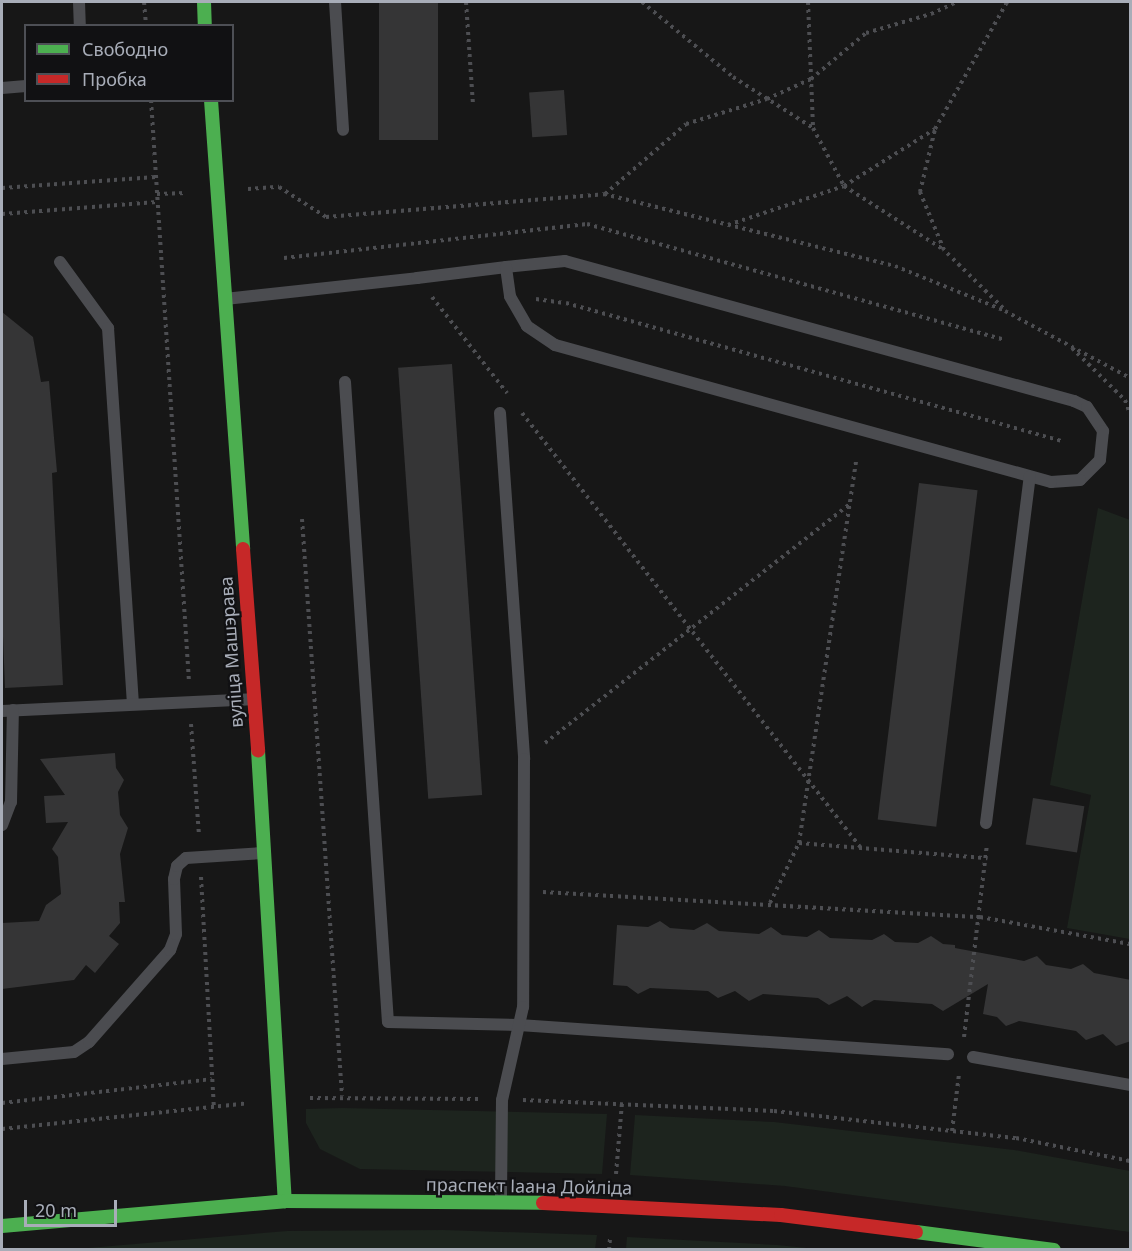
<!DOCTYPE html>
<meta charset="utf-8">
<style>
body{margin:0}
#map{position:relative;width:1132px;height:1251px;overflow:hidden;background:#171717;font-family:"Noto Sans",sans-serif}
div>[style]{position:absolute}
.green>*{inset:0;background:#1d241e}
.building>*{inset:0;background:#353536;transform-origin:0 0}
.path>*{height:4px;margin-top:-2px;transform-origin:0;background:repeating-linear-gradient(90deg,#4d4e52 0 3px,transparent 0 7.5px)}
.lane>*{height:12px;margin:-6px;padding:0 6px;transform-origin:6px;border-radius:6px;background:#4b4c50}
.fast>*{height:14px;margin:-7px;padding:0 7px;transform-origin:7px;border-radius:7px;background:#4caf50}
.jam>*{height:14px;margin:-7px;padding:0 7px;transform-origin:7px;border-radius:7px;background:#c62828}
span{translate:-50% -50%;white-space:nowrap;text-align:center;line-height:1.15;-webkit-text-stroke:4.5px #111113;paint-order:stroke}
.street-label{font-size:18px;color:#a8adb8}
.frame{position:absolute;inset:0;border:3px solid #a8adb8;pointer-events:none}
.legend{position:absolute;left:24px;top:24px;width:210px;height:78px;box-sizing:border-box;background:#111113;border:2px solid #4d4f55;margin:0;padding:8px 10px;list-style:none;font-size:18px;color:#a8adb8}
.legend li{display:flex;align-items:center;gap:12px;height:30px}
.legend b{width:30px;border:2px solid #4d4f55}
.scale{position:absolute;left:24px;top:1200px;width:93px;height:27px;box-sizing:border-box;border:3px solid #a8adb8;border-top:0;padding-left:8px;font-size:18px;line-height:21px;white-space:nowrap;color:#a8adb8;-webkit-text-stroke:4px #111113;paint-order:stroke}
</style>
<div id="map">
<div class="green">
<div style="clip-path:polygon(1098px 508px,1130px 520px,1130px 939px,1067px 928px,1091px 795px,1050px 785px)"></div>
<div style="clip-path:polygon(342px 1108px,607px 1114px,602px 1174px,360px 1169px,320px 1149px,306px 1123px,306px 1109px)"></div>
<div style="clip-path:polygon(635px 1115px,774px 1122px,1014px 1150px,1130px 1171px,1130px 1232px,785px 1186px,630px 1175px)"></div>
<div style="clip-path:polygon(443px 1230px,597px 1235px,595px 1249px,76px 1249px,287px 1231px)"></div>
<div style="clip-path:polygon(627px 1237px,777px 1245px,817px 1249px,626px 1249px)"></div>
</div>
<div class="building">
<div style="left:379px;top:2px;width:59px;height:138px"></div>
<div style="left:564px;top:90px;width:45px;height:35px;rotate:86deg"></div>
<div style="clip-path:polygon(2px 312px,33px 337px,41px 382px,49px 381px,57px 472px,52px 473px,63px 685px,5px 688px,2px 611px)"></div>
<div style="left:452px;top:364px;width:432px;height:54px;rotate:86deg"></div>
<div style="left:919px;top:483px;width:59px;height:339px;rotate:7deg"></div>
<div style="clip-path:polygon(115px 753px,116px 768px,124px 780px,118px 792px,120px 815px,128px 828px,120px 854px,125px 902px,119px 902px,120px 923px,109px 936px,119px 944px,95px 973px,86px 965px,74px 980px,2px 989px,2px 923px,39px 921px,46px 905px,61px 894px,58px 857px,52px 849px,68px 822px,46px 823px,44px 796px,65px 795px,40px 759px)"></div>
<div style="left:1033px;top:798px;width:52px;height:47px;rotate:9deg"></div>
<div style="clip-path:polygon(660px 921px,670px 928px,694px 930px,707px 923px,719px 931px,759px 934px,771px 927px,782px 935px,807px 937px,819px 930px,830px 938px,872px 940px,884px 934px,895px 942px,918px 943px,931px 936px,943px 944px,955px 945px,955px 948px,1024px 961px,1037px 956px,1046px 965px,1071px 969px,1083px 964px,1094px 973px,1131px 980px,1131px 1041px,1116px 1046px,1103px 1034px,1086px 1040px,1076px 1031px,1019px 1021px,1006px 1026px,997px 1017px,983px 1014px,988px 984px,943px 1011px,932px 1004px,874px 1000px,862px 1007px,847px 996px,829px 1005px,818px 998px,763px 994px,749px 1001px,735px 991px,718px 998px,708px 991px,650px 988px,638px 994px,627px 986px,613px 985px,617px 925px,648px 927px)"></div>
</div>
<div class="path">
<div style="left:144px;top:2px;width:24px;rotate:85deg"></div>
<div style="left:466px;top:2px;width:104px;rotate:86.1deg"></div>
<div style="left:642px;top:2px;width:118px;rotate:39.5deg"></div>
<div style="left:733px;top:77px;width:95px;rotate:32.5deg"></div>
<div style="left:808px;top:2px;width:126px;rotate:87.7deg"></div>
<div style="left:813px;top:128px;width:66px;rotate:61.9deg"></div>
<div style="left:844px;top:186px;width:119px;rotate:32.6deg"></div>
<div style="left:151px;top:100px;width:582px;rotate:86.26deg"></div>
<div style="left:2px;top:188px;width:154px;rotate:-4.1deg"></div>
<div style="left:248px;top:189px;width:31px;rotate:-4deg"></div>
<div style="left:279px;top:187px;width:56px;rotate:32.6deg"></div>
<div style="left:326px;top:217px;width:279px;rotate:-4.7deg"></div>
<div style="left:604px;top:194px;width:300px;rotate:13.9deg"></div>
<div style="left:895px;top:266px;width:119px;rotate:22.2deg"></div>
<div style="left:1005px;top:311px;width:142px;rotate:28.2deg"></div>
<div style="left:157px;top:194px;width:29px;rotate:-2deg"></div>
<div style="left:605px;top:194px;width:107px;rotate:-40.8deg"></div>
<div style="left:686px;top:124px;width:85px;rotate:-17.2deg"></div>
<div style="left:767px;top:99px;width:48px;rotate:-24.4deg"></div>
<div style="left:811px;top:79px;width:72px;rotate:-39.9deg"></div>
<div style="left:866px;top:33px;width:68px;rotate:-16.3deg"></div>
<div style="left:931px;top:14px;width:29px;rotate:-25deg"></div>
<div style="left:2px;top:214px;width:155px;rotate:-4.4deg"></div>
<div style="left:728px;top:225px;width:122px;rotate:-18.6deg"></div>
<div style="left:844px;top:186px;width:107px;rotate:-32.1deg"></div>
<div style="left:284px;top:258px;width:305px;rotate:-6.4deg"></div>
<div style="left:587px;top:224px;width:434px;rotate:15.5deg"></div>
<div style="left:432px;top:297px;width:122px;rotate:52deg"></div>
<div style="left:536px;top:299px;width:30px;rotate:8deg"></div>
<div style="left:566px;top:303px;width:515px;rotate:15.55deg"></div>
<div style="left:1003px;top:308px;width:83px;rotate:-135.5deg"></div>
<div style="left:944px;top:250px;width:63px;rotate:-112.5deg"></div>
<div style="left:920px;top:192px;width:65px;rotate:-76.6deg"></div>
<div style="left:935px;top:129px;width:146px;rotate:-60.4deg"></div>
<div style="left:1072px;top:348px;width:74px;rotate:44.5deg"></div>
<div style="left:1125px;top:400px;width:15px;rotate:70deg"></div>
<div style="left:522px;top:413px;width:551px;rotate:52.07deg"></div>
<div style="left:302px;top:519px;width:578px;rotate:86.03deg"></div>
<div style="left:191px;top:724px;width:112px;rotate:85.9deg"></div>
<div style="left:545px;top:743px;width:386px;rotate:-38.1deg"></div>
<div style="left:799px;top:843px;width:189px;rotate:4.6deg"></div>
<div style="left:201px;top:877px;width:229px;rotate:86.8deg"></div>
<div style="left:543px;top:892px;width:438px;rotate:3.3deg"></div>
<div style="left:980px;top:917px;width:152px;rotate:10.2deg"></div>
<div style="left:770px;top:903px;width:67px;rotate:-64.2deg"></div>
<div style="left:799px;top:843px;width:386px;rotate:-81.5deg"></div>
<div style="left:964px;top:1037px;width:193px;rotate:-83.2deg"></div>
<div style="left:310px;top:1098px;width:172px;rotate:0.3deg"></div>
<div style="left:523px;top:1100px;width:251px;rotate:2.5deg"></div>
<div style="left:774px;top:1111px;width:244px;rotate:6.4deg"></div>
<div style="left:1016px;top:1138px;width:116px;rotate:11.4deg"></div>
<div style="left:2px;top:1103px;width:211px;rotate:-6.5deg"></div>
<div style="left:2px;top:1129px;width:247px;rotate:-6deg"></div>
<div style="left:952px;top:1131px;width:57px;rotate:-83deg"></div>
<div style="left:616px;top:1174px;width:72px;rotate:-85.2deg"></div>
<div style="left:609px;top:1250px;width:12px;rotate:-85deg"></div>
</div>
<div class="lane">
<div style="left:79px;top:2px;width:24px;rotate:88deg"></div>
<div style="left:335px;top:2px;width:128px;rotate:86.4deg"></div>
<div style="left:2px;top:88px;width:24px;rotate:-5deg"></div>
<div style="left:60px;top:262px;width:82px;rotate:54deg"></div>
<div style="left:108px;top:328px;width:376px;rotate:86.2deg"></div>
<div style="left:225px;top:299px;width:193px;rotate:-6.2deg"></div>
<div style="left:417px;top:278px;width:90px;rotate:-7deg"></div>
<div style="left:506px;top:267px;width:59px;rotate:-5.8deg"></div>
<div style="left:565px;top:261px;width:528px;rotate:15.38deg"></div>
<div style="left:1074px;top:401px;width:14px;rotate:25deg"></div>
<div style="left:1087px;top:407px;width:29px;rotate:56deg"></div>
<div style="left:1103px;top:431px;width:29px;rotate:96deg"></div>
<div style="left:1100px;top:460px;width:28px;rotate:135deg"></div>
<div style="left:1080px;top:480px;width:29px;rotate:176deg"></div>
<div style="left:1051px;top:482px;width:515px;rotate:-164.56deg"></div>
<div style="left:555px;top:345px;width:34px;rotate:-146deg"></div>
<div style="left:527px;top:326px;width:34px;rotate:-120deg"></div>
<div style="left:510px;top:296px;width:29px;rotate:-98deg"></div>
<div style="left:345px;top:382px;width:641px;rotate:86.16deg"></div>
<div style="left:388px;top:1022px;width:131px;rotate:1.3deg"></div>
<div style="left:519px;top:1025px;width:430px;rotate:3.9deg"></div>
<div style="left:500px;top:413px;width:347px;rotate:86deg"></div>
<div style="left:524px;top:759px;width:248px;rotate:90.2deg"></div>
<div style="left:523px;top:1007px;width:95px;rotate:102.7deg"></div>
<div style="left:502px;top:1100px;width:100px;rotate:90.6deg"></div>
<div style="left:2px;top:711px;width:250px;rotate:-2.7deg"></div>
<div style="left:986px;top:823px;width:349px;rotate:-82.8deg"></div>
<div style="left:2px;top:825px;width:25px;rotate:-69deg"></div>
<div style="left:11px;top:802px;width:92px;rotate:-88.8deg"></div>
<div style="left:973px;top:1057px;width:159px;rotate:10.1deg"></div>
<div style="left:2px;top:1059px;width:72px;rotate:-5.6deg"></div>
<div style="left:74px;top:1052px;width:18px;rotate:-34deg"></div>
<div style="left:89px;top:1042px;width:123px;rotate:-48.6deg"></div>
<div style="left:170px;top:950px;width:17px;rotate:-69deg"></div>
<div style="left:176px;top:934px;width:55px;rotate:-92.1deg"></div>
<div style="left:174px;top:879px;width:13px;rotate:-77deg"></div>
<div style="left:177px;top:866px;width:12px;rotate:-42deg"></div>
<div style="left:186px;top:858px;width:78px;rotate:-3.7deg"></div>
</div>
<div class="fast">
<div style="left:204px;top:2px;width:24px;rotate:88deg"></div>
<div style="left:211px;top:100px;width:450px;rotate:85.9deg"></div>
<div style="left:258px;top:750px;width:452px;rotate:86.6deg"></div>
<div style="left:2px;top:1226px;width:284px;rotate:-5deg"></div>
<div style="left:285px;top:1201px;width:258px;rotate:0.4deg"></div>
<div style="left:916px;top:1232px;width:139px;rotate:7.4deg"></div>
</div>
<div class="jam">
<div style="left:243px;top:549px;width:202px;rotate:85.7deg"></div>
<div style="left:543px;top:1203px;width:238px;rotate:2.9deg"></div>
<div style="left:781px;top:1215px;width:136px;rotate:7.2deg"></div>
</div>
<div class="street-label">
<span style="left:231px;top:652px;rotate:-94deg">вуліца Машэрава</span>
<span style="left:529px;top:1186px;rotate:1deg">праспект Іаана Дойліда</span>
</div>
<div class="frame"></div>
<ul class="legend">
<li><b style="height:8px;background:#4caf50"></b>Свободно</li>
<li><b style="height:8px;background:#c62828"></b>Пробка</li>
</ul>
<div class="scale">20 m</div>
</div>
